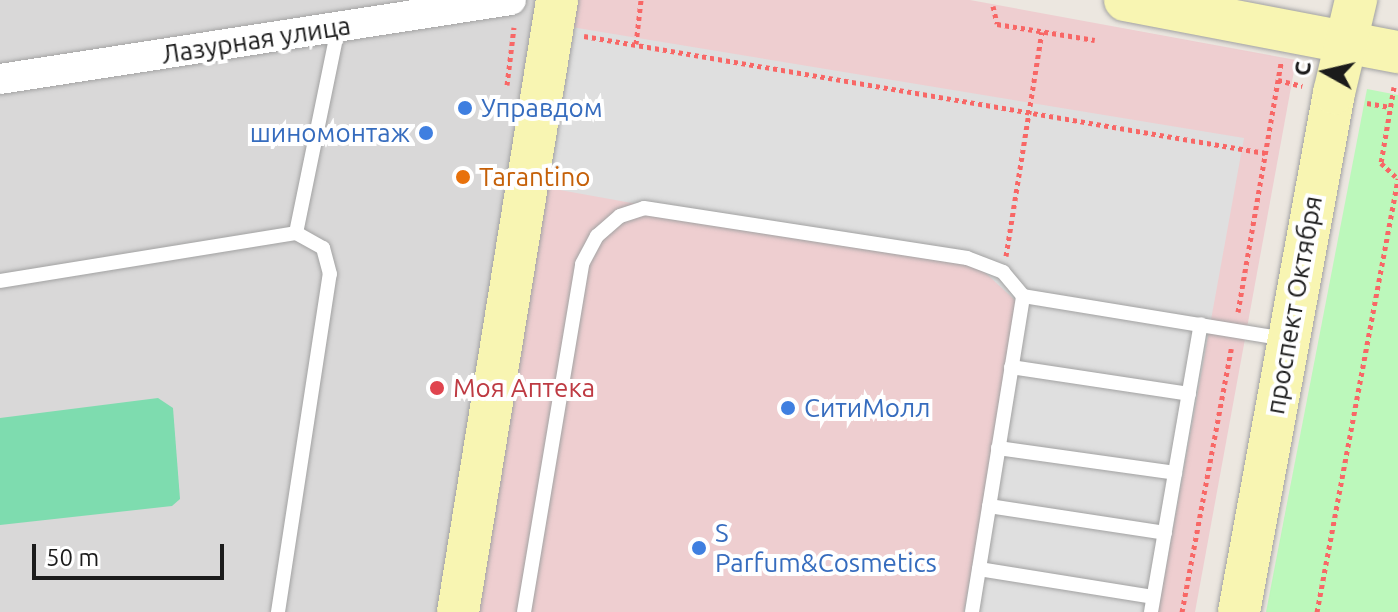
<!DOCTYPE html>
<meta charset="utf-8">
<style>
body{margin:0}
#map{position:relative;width:1398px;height:612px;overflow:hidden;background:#ece7e0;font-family:Ubuntu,sans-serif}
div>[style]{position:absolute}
.residential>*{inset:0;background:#d9d8d8}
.commercial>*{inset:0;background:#eeced0}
.park>*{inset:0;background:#bcf8bb}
.pitch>*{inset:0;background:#7edcaf}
.parking>*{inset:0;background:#dfdfdf}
.path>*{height:5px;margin-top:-2.5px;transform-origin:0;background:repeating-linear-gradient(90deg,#f86766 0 4px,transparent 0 8px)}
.roads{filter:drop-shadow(0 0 2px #a2a2a2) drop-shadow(0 0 2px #a2a2a2)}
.lane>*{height:14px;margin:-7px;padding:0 7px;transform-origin:7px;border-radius:7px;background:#fff}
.street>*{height:30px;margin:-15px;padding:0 15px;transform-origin:15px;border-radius:15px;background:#fff}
.secondary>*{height:42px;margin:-21px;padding:0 21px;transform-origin:21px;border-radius:21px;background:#f8f5b2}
.dots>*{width:22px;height:22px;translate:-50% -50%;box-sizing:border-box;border:4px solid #fff;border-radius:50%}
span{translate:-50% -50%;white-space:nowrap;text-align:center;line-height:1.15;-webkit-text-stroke:8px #fff;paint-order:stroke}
.street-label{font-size:26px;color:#1b1b1b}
.shop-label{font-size:26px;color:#366cbe}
.left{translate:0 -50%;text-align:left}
.right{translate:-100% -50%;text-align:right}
.food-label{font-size:26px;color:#c56008}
.health-label{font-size:26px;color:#be3a42}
.north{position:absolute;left:1286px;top:32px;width:80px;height:80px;-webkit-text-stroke:6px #fff;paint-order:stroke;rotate:278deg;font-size:22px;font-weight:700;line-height:32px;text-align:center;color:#1b1b1b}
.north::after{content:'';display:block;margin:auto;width:28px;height:36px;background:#1b1b1b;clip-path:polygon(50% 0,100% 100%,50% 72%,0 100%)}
.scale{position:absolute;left:32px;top:544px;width:192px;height:36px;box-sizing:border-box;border:4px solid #1b1b1b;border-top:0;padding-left:10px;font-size:24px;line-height:28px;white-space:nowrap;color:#1b1b1b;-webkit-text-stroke:6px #fff;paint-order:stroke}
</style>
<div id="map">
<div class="residential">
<div style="clip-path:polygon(0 0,542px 0,444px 612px,0 612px)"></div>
</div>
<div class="commercial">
<div style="clip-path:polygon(569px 0,970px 0,1296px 60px,1195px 612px,472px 612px)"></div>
</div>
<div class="park">
<div style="clip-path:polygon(1367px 89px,1398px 95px,1398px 612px,1266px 612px)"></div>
</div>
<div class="pitch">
<div style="clip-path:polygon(158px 398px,173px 408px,180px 499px,172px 506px,0 525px,0 418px)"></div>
</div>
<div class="parking">
<div style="clip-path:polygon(565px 26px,1244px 138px,1158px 612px,964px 612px,1019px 304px,978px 266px,538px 186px)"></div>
</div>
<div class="path">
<div style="left:993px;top:6px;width:18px;rotate:77deg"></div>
<div style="left:997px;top:24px;width:99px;rotate:9.3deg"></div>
<div style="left:584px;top:36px;width:691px;rotate:9.75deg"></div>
<div style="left:636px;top:44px;width:44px;rotate:-83.5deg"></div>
<div style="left:1278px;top:80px;width:25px;rotate:14deg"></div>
<div style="left:507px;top:85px;width:58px;rotate:-83.1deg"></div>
<div style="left:1394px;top:87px;width:77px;rotate:99.7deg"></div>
<div style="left:1381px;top:163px;width:23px;rotate:43deg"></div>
<div style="left:1367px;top:103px;width:22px;rotate:10deg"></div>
<div style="left:1006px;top:256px;width:227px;rotate:-80.9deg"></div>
<div style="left:1238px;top:312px;width:254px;rotate:-80.2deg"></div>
<div style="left:1182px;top:612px;width:268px;rotate:-79.4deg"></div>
<div style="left:1317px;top:612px;width:441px;rotate:-79.4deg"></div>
</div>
<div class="roads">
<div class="lane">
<div style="left:0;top:281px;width:300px;rotate:-9.2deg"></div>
<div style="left:296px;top:233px;width:209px;rotate:-78.4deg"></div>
<div style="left:1011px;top:367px;width:180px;rotate:8.6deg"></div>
<div style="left:998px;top:448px;width:179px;rotate:8deg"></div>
<div style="left:989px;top:506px;width:178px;rotate:8.7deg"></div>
<div style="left:979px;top:569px;width:176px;rotate:9.1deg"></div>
<div style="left:278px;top:612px;width:342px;rotate:-81.3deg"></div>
<div style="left:330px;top:274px;width:27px;rotate:-105deg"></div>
<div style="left:323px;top:248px;width:31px;rotate:-151deg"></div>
<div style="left:524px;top:612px;width:353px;rotate:-80.5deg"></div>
<div style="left:582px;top:264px;width:32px;rotate:-62deg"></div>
<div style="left:597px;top:236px;width:30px;rotate:-41deg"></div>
<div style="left:620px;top:216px;width:25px;rotate:-18deg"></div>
<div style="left:644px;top:208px;width:327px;rotate:8.8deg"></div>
<div style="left:967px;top:258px;width:39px;rotate:21deg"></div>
<div style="left:1003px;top:272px;width:31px;rotate:50deg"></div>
<div style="left:972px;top:612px;width:320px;rotate:-80.8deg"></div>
<div style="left:1023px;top:296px;width:266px;rotate:9.3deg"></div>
<div style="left:1151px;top:612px;width:292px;rotate:-80.2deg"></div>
</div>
<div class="street">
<div style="left:0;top:79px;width:517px;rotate:-8.79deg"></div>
</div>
<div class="secondary">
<div style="left:1125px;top:0;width:278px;rotate:10.8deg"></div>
<div style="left:458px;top:612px;width:620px;rotate:-80.81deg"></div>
<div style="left:1239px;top:612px;width:528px;rotate:-79.63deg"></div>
<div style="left:1334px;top:93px;width:96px;rotate:-76.7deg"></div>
</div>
</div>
<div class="dots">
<div style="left:465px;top:108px;background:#3f7fe0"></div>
<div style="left:426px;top:133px;background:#3f7fe0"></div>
<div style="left:463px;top:177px;background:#e8710a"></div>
<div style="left:437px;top:388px;background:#e0444e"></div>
<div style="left:788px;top:408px;background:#3f7fe0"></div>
<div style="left:699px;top:548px;background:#3f7fe0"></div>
</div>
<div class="street-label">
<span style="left:256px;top:40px;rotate:-9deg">Лазурная улица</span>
<span style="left:1294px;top:305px;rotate:-80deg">проспект Октября</span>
</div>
<div class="shop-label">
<span class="left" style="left:481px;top:108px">Управдом</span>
<span class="right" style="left:410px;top:133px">шиномонтаж</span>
<span class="left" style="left:804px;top:408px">СитиМолл</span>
<span class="left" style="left:715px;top:548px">S<br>Parfum&amp;Cosmetics</span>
</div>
<div class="food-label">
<span class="left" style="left:479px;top:177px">Tarantino</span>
</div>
<div class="health-label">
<span class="left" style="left:453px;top:388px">Моя Аптека</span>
</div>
<div class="north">С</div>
<div class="scale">50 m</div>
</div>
